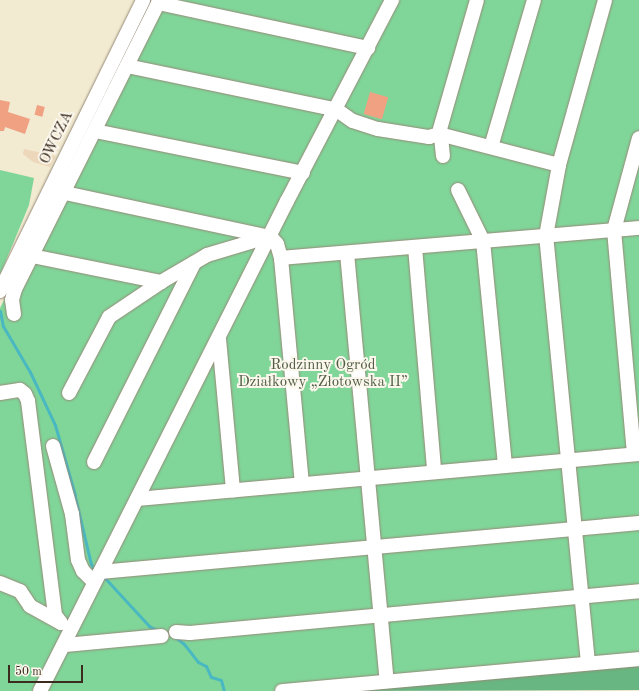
<!DOCTYPE html>
<meta charset="utf-8">
<style>
body{margin:0}
#map{position:relative;width:639px;height:691px;overflow:hidden;background:#f2ead1;font-family:"Old Standard TT",serif}
div>[style]{position:absolute}
.built>*{inset:0;background:#edd7bb}
.green>*{inset:0;background:#80d599}
.forest>*{inset:0;background:#68b681}
.stream>*{height:3px;margin:-1.5px;padding:0 1.5px;transform-origin:1.5px;border-radius:1.5px;background:#49b8c1}
.building>*{inset:0;background:#f0a182;transform-origin:0 0}
.roads{filter:drop-shadow(0 0 1px #968a78) drop-shadow(0 0 1px #968a78)}
.minor>*{height:14px;margin:-7px;padding:0 7px;transform-origin:7px;border-radius:7px;background:#fff}
span{translate:-50% -50%;white-space:nowrap;text-align:center;line-height:1.15;-webkit-text-stroke:4px #fbf7ec;paint-order:stroke}
.street-label{font-size:15px;color:#3b2a1e}
.park-label{font-size:15px;color:#505d43}
.scale{position:absolute;left:8px;top:665px;width:75px;height:18px;box-sizing:border-box;border:2px solid #3b2a1e;border-top:0;padding-left:5px;font-size:12px;line-height:14px;white-space:nowrap;color:#3b2a1e;-webkit-text-stroke:3px #fbf7ec;paint-order:stroke}
</style>
<div id="map">
<div class="built">
<div style="clip-path:polygon(24px 149px,56px 156px,50px 167px,33px 162px,23px 154px)"></div>
</div>
<div class="green">
<div style="clip-path:polygon(153px 0,639px 0,639px 663px,338px 691px,0 691px,0 308px)"></div>
<div style="clip-path:polygon(0 170px,34px 178px,29px 205px,0 275px)"></div>
</div>
<div class="forest">
<div style="clip-path:polygon(639px 663px,639px 690px,338px 691px)"></div>
</div>
<div class="stream">
<div style="left:0;top:311px;width:15px;rotate:79deg"></div>
<div style="left:3px;top:326px;width:53px;rotate:59.6deg"></div>
<div style="left:30px;top:372px;width:59px;rotate:64.7deg"></div>
<div style="left:55px;top:425px;width:73px;rotate:74.1deg"></div>
<div style="left:75px;top:497px;width:69px;rotate:76.6deg"></div>
<div style="left:91px;top:564px;width:7px;rotate:56deg"></div>
<div style="left:104px;top:577px;width:67px;rotate:47.4deg"></div>
<div style="left:149px;top:626px;width:11px;rotate:27deg"></div>
<div style="left:175px;top:637px;width:11px;rotate:38deg"></div>
<div style="left:184px;top:644px;width:23px;rotate:52deg"></div>
<div style="left:198px;top:662px;width:9px;rotate:27deg"></div>
<div style="left:206px;top:666px;width:12px;rotate:66deg"></div>
<div style="left:211px;top:677px;width:10px;rotate:17deg"></div>
<div style="left:221px;top:680px;width:11px;rotate:75deg"></div>
</div>
<div class="building">
<div style="left:370px;top:92px;width:19px;height:23px;rotate:16deg"></div>
<div style="clip-path:polygon(0 100px,10px 102px,8px 112px,30px 119px,25px 134px,5px 127px,4px 131px,0 131px)"></div>
<div style="left:37px;top:105px;width:8px;height:10px;rotate:14deg"></div>
</div>
<div class="roads">
<div class="minor">
<div style="left:158px;top:3px;width:215px;rotate:12.1deg"></div>
<div style="left:127px;top:66px;width:215px;rotate:11.8deg"></div>
<div style="left:337px;top:110px;width:19px;rotate:35deg"></div>
<div style="left:353px;top:121px;width:26px;rotate:18deg"></div>
<div style="left:378px;top:129px;width:52px;rotate:8.9deg"></div>
<div style="left:429px;top:137px;width:10px;rotate:-17deg"></div>
<div style="left:439px;top:134px;width:124px;rotate:14.5deg"></div>
<div style="left:95px;top:131px;width:212px;rotate:11.4deg"></div>
<div style="left:491px;top:147px;width:153px;rotate:-73.7deg"></div>
<div style="left:443px;top:156px;width:27px;rotate:-96deg"></div>
<div style="left:440px;top:129px;width:134px;rotate:-74deg"></div>
<div style="left:458px;top:190px;width:57px;rotate:63.9deg"></div>
<div style="left:483px;top:241px;width:225px;rotate:84.4deg"></div>
<div style="left:65px;top:193px;width:211px;rotate:12.1deg"></div>
<div style="left:271px;top:237px;width:9px;rotate:49deg"></div>
<div style="left:277px;top:244px;width:15px;rotate:74deg"></div>
<div style="left:281px;top:258px;width:227px;rotate:84.7deg"></div>
<div style="left:415px;top:247px;width:224px;rotate:85.1deg"></div>
<div style="left:347px;top:253px;width:430px;rotate:84.7deg"></div>
<div style="left:32px;top:256px;width:132px;rotate:11.4deg"></div>
<div style="left:281px;top:258px;width:359px;rotate:-4.8deg"></div>
<div style="left:0;top:291px;width:324px;rotate:-63.8deg"></div>
<div style="left:14px;top:314px;width:14px;rotate:-98deg"></div>
<div style="left:12px;top:300px;width:11px;rotate:-75deg"></div>
<div style="left:15px;top:289px;width:323px;rotate:-63.4deg"></div>
<div style="left:219px;top:339px;width:152px;rotate:84.7deg"></div>
<div style="left:0;top:393px;width:20px;rotate:-9deg"></div>
<div style="left:20px;top:390px;width:6px;rotate:39deg"></div>
<div style="left:25px;top:394px;width:8px;rotate:67deg"></div>
<div style="left:28px;top:401px;width:216px;rotate:82.8deg"></div>
<div style="left:55px;top:615px;width:10px;rotate:53deg"></div>
<div style="left:69px;top:393px;width:86px;rotate:-62.2deg"></div>
<div style="left:109px;top:317px;width:63px;rotate:-33.9deg"></div>
<div style="left:161px;top:282px;width:53px;rotate:-30.4deg"></div>
<div style="left:207px;top:255px;width:59px;rotate:-16.6deg"></div>
<div style="left:53px;top:446px;width:71px;rotate:74.4deg"></div>
<div style="left:72px;top:514px;width:46px;rotate:82.6deg"></div>
<div style="left:78px;top:560px;width:12px;rotate:66deg"></div>
<div style="left:83px;top:571px;width:16px;rotate:45deg"></div>
<div style="left:634px;top:454px;width:225px;rotate:-95.1deg"></div>
<div style="left:614px;top:230px;width:95px;rotate:-74.8deg"></div>
<div style="left:94px;top:462px;width:223px;rotate:-63.3deg"></div>
<div style="left:137px;top:499px;width:504px;rotate:-5.12deg"></div>
<div style="left:100px;top:572px;width:541px;rotate:-5.19deg"></div>
<div style="left:0;top:583px;width:22px;rotate:22deg"></div>
<div style="left:20px;top:591px;width:18px;rotate:56deg"></div>
<div style="left:30px;top:606px;width:35px;rotate:29deg"></div>
<div style="left:176px;top:632px;width:14px;rotate:4deg"></div>
<div style="left:190px;top:633px;width:451px;rotate:-5.3deg"></div>
<div style="left:65px;top:645px;width:97px;rotate:-5.3deg"></div>
<div style="left:588px;top:663px;width:429px;rotate:-95.6deg"></div>
<div style="left:546px;top:236px;width:72px;rotate:-79.6deg"></div>
<div style="left:559px;top:165px;width:171px;rotate:-74.4deg"></div>
<div style="left:40px;top:691px;width:549px;rotate:-63.25deg"></div>
<div style="left:287px;top:201px;width:227px;rotate:-62.4deg"></div>
<div style="left:282px;top:691px;width:358px;rotate:-5.1deg"></div>
</div>
</div>
<div class="street-label">
<span style="left:57px;top:138px;rotate:-64deg">OWCZA</span>
</div>
<div class="park-label">
<span style="left:323px;top:374px">Rodzinny Ogród<br>Działkowy „Złotowska II”</span>
</div>
<div class="scale">50 m</div>
</div>
